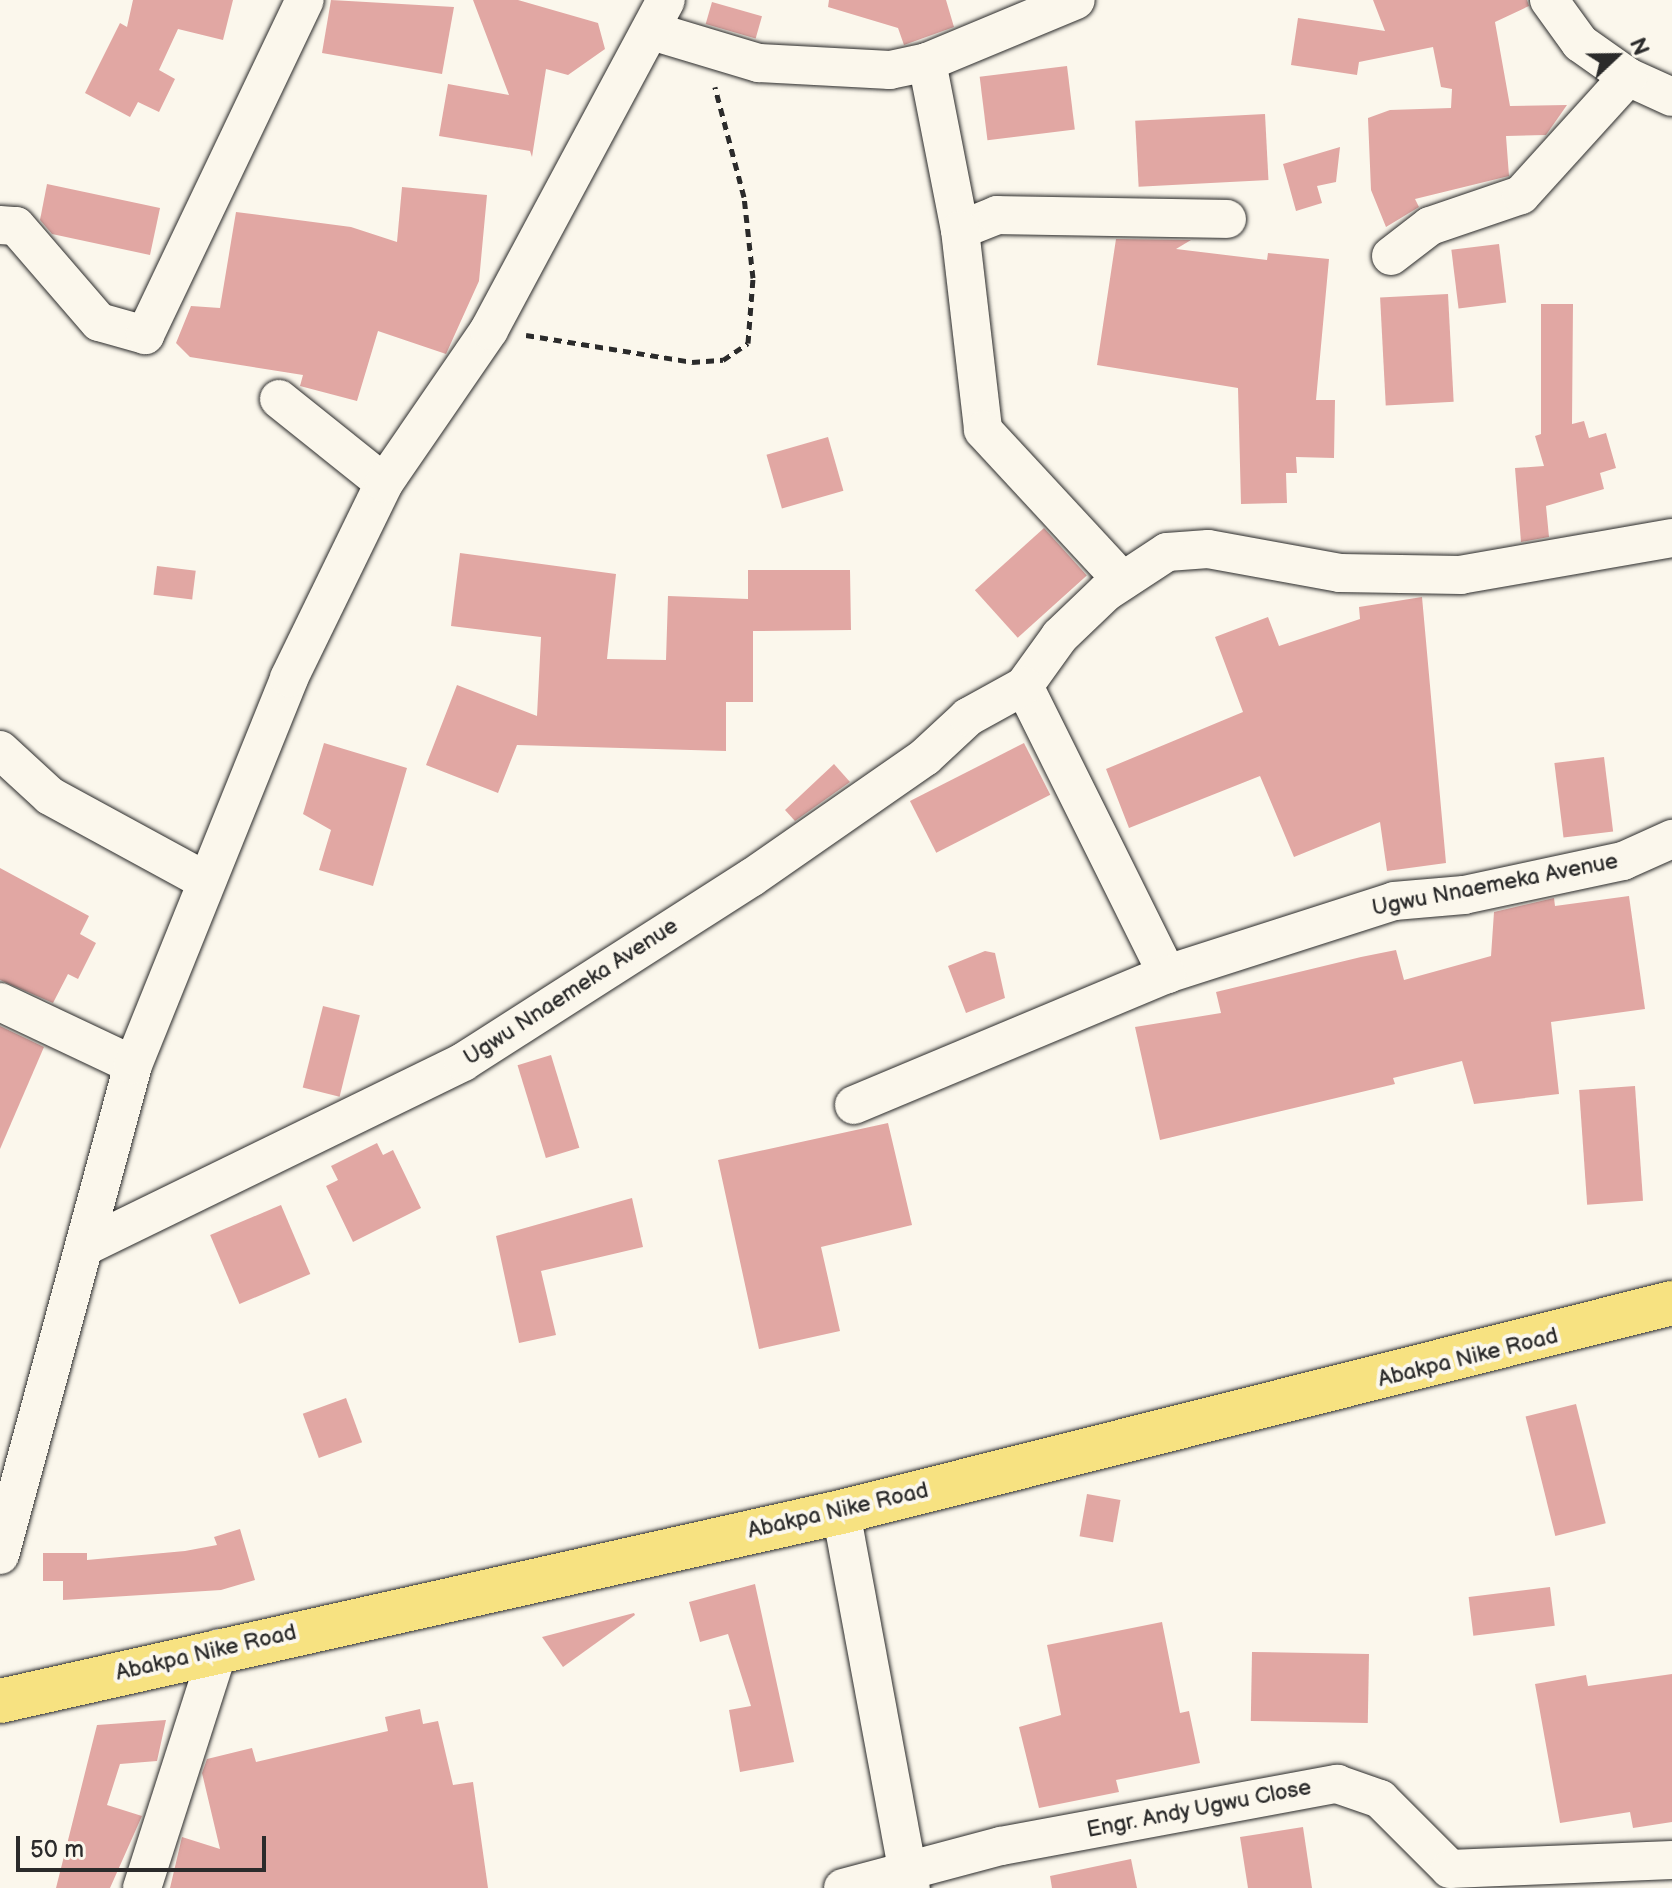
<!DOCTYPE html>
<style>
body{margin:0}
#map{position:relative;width:1672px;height:1888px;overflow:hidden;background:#fbf7ec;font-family:"Balsamiq Sans",sans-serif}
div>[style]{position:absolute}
.building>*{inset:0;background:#e1a7a3;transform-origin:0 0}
.path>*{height:5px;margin-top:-2.5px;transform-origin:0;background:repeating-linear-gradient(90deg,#2b2b2b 0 8px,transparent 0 14px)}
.roads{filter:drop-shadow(0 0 2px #2b2b2b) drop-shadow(0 0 2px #2b2b2b)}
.minor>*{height:38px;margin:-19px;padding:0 19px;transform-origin:19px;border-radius:19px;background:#fbf7ec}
.major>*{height:44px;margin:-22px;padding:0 22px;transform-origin:22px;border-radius:22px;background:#f7e281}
span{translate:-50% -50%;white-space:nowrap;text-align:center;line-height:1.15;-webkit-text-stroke:8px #fbf7ec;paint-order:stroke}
.street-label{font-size:22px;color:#2b2b2b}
.north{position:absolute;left:1576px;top:16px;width:80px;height:80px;-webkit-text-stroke:6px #fbf7ec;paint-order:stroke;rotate:68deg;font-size:22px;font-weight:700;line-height:32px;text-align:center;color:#2b2b2b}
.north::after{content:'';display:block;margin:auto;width:28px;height:36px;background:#2b2b2b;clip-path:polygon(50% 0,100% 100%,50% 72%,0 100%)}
.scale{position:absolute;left:16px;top:1836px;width:250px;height:36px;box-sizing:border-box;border:4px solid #2b2b2b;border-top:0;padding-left:10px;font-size:24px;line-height:28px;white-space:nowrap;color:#2b2b2b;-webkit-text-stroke:6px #fbf7ec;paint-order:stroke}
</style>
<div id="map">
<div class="building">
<div style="clip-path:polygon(133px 0,233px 0,223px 40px,178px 29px,159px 70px,175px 79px,159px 112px,138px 102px,130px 117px,85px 93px,120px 23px,127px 27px)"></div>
<div style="clip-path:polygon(331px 0,454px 7px,442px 74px,322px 53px)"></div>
<div style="clip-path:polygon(473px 0,518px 0,598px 23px,605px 49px,568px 75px,546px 69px,532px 157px,530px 151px,439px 136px,448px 84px,509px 95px)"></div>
<div style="clip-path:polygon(829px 0,946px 0,954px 27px,904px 45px,898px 28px,828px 7px)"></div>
<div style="clip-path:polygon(1373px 0,1527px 0,1529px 6px,1495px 22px,1510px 106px,1567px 105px,1546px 135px,1506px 136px,1509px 176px,1415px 199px,1419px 207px,1386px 227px,1371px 190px,1368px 118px,1390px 110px,1451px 108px,1452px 89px,1441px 87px,1433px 47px,1359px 62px,1357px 75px,1291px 65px,1298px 18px,1385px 31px)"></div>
<div style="left:712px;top:2px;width:52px;height:23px;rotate:16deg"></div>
<div style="left:1067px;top:66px;width:64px;height:88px;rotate:83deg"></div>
<div style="left:1265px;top:114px;width:66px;height:130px;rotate:87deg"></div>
<div style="clip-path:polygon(1340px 147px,1336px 182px,1317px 186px,1322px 203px,1296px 211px,1283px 164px)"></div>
<div style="clip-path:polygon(47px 184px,160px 208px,150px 255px,52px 234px,40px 220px)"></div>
<div style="clip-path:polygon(402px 187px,487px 195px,479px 281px,446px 354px,378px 331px,357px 401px,300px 386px,303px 375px,190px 357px,176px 343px,191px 306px,220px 308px,236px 212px,351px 227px,397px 242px)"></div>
<div style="clip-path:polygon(1116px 239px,1191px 240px,1176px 249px,1267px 260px,1268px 253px,1329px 259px,1316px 400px,1335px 400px,1334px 458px,1296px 457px,1297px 473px,1286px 473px,1287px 503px,1241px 504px,1238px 388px,1097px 365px)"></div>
<div style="left:1499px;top:244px;width:59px;height:48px;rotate:83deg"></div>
<div style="left:1448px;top:294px;width:108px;height:68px;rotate:87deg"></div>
<div style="clip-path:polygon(1541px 304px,1573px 304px,1572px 424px,1584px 421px,1589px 438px,1606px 433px,1616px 468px,1600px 473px,1604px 489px,1546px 506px,1549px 537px,1521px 542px,1515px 468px,1544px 466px,1535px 436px,1541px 434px)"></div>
<div style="left:828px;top:437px;width:56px;height:64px;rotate:74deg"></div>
<div style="left:1044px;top:528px;width:64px;height:93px;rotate:48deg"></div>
<div style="clip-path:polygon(460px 553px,616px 574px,607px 659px,666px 660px,668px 596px,748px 599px,748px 570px,850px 570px,851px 630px,753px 631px,753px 702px,726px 702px,726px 751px,517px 745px,498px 793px,426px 765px,457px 685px,537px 716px,541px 637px,451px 626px)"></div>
<div style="left:157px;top:566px;width:39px;height:29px;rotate:7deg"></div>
<div style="clip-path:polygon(1422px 597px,1446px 863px,1387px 871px,1380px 822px,1294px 857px,1260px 776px,1129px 828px,1106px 769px,1243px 712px,1215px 637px,1268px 617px,1279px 646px,1360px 619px,1359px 607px)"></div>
<div style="clip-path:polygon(324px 743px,407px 768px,373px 886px,319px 870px,331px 830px,303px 814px)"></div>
<div style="left:1024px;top:743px;width:58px;height:128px;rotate:63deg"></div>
<div style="left:1604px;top:757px;width:75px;height:50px;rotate:83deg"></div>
<div style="clip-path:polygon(834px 764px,850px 782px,795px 821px,785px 810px)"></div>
<div style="clip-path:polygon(0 868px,89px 916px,80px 934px,96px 943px,78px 979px,68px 974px,53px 1003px,0 980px)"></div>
<div style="clip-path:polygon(1629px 896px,1645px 1009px,1551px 1022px,1559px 1094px,1474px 1104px,1462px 1061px,1393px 1078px,1395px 1084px,1160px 1140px,1135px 1027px,1221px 1013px,1216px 992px,1361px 957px,1396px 950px,1404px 980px,1491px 956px,1494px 912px,1554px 898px,1555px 906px)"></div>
<div style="clip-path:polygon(985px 951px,995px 953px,1005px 998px,966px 1013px,948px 966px)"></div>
<div style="left:323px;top:1006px;width:38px;height:84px;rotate:14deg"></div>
<div style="clip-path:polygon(0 1026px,44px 1047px,0 1149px)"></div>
<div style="left:551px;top:1055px;width:97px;height:35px;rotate:73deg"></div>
<div style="left:1635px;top:1086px;width:115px;height:56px;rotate:86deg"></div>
<div style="clip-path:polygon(888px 1123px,912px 1225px,821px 1247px,840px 1331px,759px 1349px,718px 1160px)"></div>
<div style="clip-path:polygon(377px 1143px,383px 1155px,393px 1150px,421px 1208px,353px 1242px,326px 1186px,338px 1180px,331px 1166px)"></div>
<div style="clip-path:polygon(632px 1198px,643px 1247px,541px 1271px,556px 1335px,519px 1343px,496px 1236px)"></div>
<div style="left:281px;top:1205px;width:75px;height:77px;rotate:67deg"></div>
<div style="left:346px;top:1398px;width:47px;height:46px;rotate:70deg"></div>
<div style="left:1576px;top:1404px;width:123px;height:52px;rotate:76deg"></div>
<div style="left:1087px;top:1494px;width:34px;height:43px;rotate:10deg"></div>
<div style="clip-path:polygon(240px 1529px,255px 1580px,221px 1590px,63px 1600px,63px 1581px,43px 1581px,43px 1553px,87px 1553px,87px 1560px,185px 1551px,217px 1545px,214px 1537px)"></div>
<div style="clip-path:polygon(755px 1584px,794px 1762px,740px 1772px,729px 1710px,751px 1706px,728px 1634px,700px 1642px,689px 1602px)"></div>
<div style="left:1550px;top:1587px;width:39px;height:82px;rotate:83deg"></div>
<div style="clip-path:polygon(635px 1615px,563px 1667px,542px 1637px,634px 1613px)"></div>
<div style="clip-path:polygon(1162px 1622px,1180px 1713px,1189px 1711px,1200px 1763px,1116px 1780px,1119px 1792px,1039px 1808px,1019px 1727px,1061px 1715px,1047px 1645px)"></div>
<div style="left:1252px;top:1652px;width:117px;height:69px;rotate:1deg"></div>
<div style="clip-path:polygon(1672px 1674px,1672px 1822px,1633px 1828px,1630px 1812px,1560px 1823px,1535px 1684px,1586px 1675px,1588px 1686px)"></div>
<div style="clip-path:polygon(420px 1709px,423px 1724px,438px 1721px,453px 1785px,473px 1782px,488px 1888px,170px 1888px,182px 1837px,220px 1849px,202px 1773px,207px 1759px,252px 1748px,256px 1762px,388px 1731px,385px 1717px)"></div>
<div style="clip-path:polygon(166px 1720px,157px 1761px,120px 1764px,107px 1805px,142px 1816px,110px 1888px,56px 1888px,97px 1725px)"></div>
<div style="clip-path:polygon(1303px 1827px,1312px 1888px,1248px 1888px,1240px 1837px)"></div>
<div style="clip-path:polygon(1131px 1859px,1137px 1888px,1052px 1888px,1050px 1876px)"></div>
</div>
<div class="path">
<div style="left:526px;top:335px;width:168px;rotate:9.2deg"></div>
<div style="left:692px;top:362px;width:31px;rotate:-4deg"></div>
<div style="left:723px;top:360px;width:30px;rotate:-34deg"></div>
<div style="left:748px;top:343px;width:65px;rotate:-85.6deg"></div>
<div style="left:753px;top:278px;width:81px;rotate:-96.3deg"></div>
<div style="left:744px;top:197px;width:114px;rotate:-104.8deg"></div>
</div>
<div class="roads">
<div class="minor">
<div style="left:1549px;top:0;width:53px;rotate:54.2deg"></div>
<div style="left:1580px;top:43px;width:59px;rotate:35.3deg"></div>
<div style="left:1628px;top:77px;width:48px;rotate:24.4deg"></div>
<div style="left:652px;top:31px;width:112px;rotate:16.7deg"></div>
<div style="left:759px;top:63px;width:131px;rotate:3.1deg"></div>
<div style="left:890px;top:70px;width:38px;rotate:-12deg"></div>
<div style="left:927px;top:62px;width:161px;rotate:-22.6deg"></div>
<div style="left:927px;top:62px;width:171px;rotate:78.9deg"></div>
<div style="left:960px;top:230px;width:40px;rotate:-22deg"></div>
<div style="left:997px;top:215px;width:230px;rotate:1deg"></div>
<div style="left:0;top:225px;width:16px;rotate:4deg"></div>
<div style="left:16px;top:226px;width:127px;rotate:49.2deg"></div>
<div style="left:99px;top:322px;width:48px;rotate:15.8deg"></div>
<div style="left:145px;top:335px;width:371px;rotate:-64.5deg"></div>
<div style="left:960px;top:230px;width:201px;rotate:83.4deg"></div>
<div style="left:983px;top:430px;width:205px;rotate:47.2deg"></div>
<div style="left:1391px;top:256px;width:49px;rotate:-37.6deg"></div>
<div style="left:1430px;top:226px;width:96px;rotate:-18.8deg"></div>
<div style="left:1521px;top:195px;width:159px;rotate:-47.8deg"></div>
<div style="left:279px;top:399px;width:134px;rotate:38.7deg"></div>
<div style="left:1672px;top:538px;width:214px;rotate:170.1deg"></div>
<div style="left:1461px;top:575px;width:121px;rotate:-179.1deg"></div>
<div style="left:1340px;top:573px;width:134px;rotate:-169.7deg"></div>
<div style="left:1208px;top:549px;width:41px;rotate:175.8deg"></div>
<div style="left:1167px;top:552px;width:73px;rotate:146.7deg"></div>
<div style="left:1106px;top:592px;width:64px;rotate:136.3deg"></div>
<div style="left:1060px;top:636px;width:62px;rotate:125.8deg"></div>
<div style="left:1024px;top:686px;width:322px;rotate:63.6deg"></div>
<div style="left:1167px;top:974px;width:238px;rotate:-17.8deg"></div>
<div style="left:1394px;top:901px;width:70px;rotate:-4.9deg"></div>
<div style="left:1464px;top:895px;width:163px;rotate:-12.1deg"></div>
<div style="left:1623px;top:861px;width:54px;rotate:-24.2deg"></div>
<div style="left:0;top:750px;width:68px;rotate:42.6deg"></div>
<div style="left:50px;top:796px;width:175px;rotate:28.6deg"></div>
<div style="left:0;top:1002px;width:147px;rotate:25.3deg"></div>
<div style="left:854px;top:1105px;width:339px;rotate:-22.7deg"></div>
<div style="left:86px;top:1246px;width:420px;rotate:-26deg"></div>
<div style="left:463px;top:1062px;width:342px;rotate:-32.6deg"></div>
<div style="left:751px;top:878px;width:212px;rotate:-34.8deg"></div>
<div style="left:925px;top:757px;width:59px;rotate:-42.9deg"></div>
<div style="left:968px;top:717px;width:64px;rotate:-29deg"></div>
<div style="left:841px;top:1512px;width:382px;rotate:79.5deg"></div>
<div style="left:0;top:1555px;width:508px;rotate:-74.81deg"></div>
<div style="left:133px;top:1065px;width:417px;rotate:-68deg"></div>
<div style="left:289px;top:678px;width:217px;rotate:-64deg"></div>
<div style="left:384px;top:483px;width:186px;rotate:-55.5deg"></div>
<div style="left:489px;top:330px;width:374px;rotate:-61.8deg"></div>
<div style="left:142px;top:1888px;width:252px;rotate:-72.2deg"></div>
<div style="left:843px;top:1888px;width:163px;rotate:-14.9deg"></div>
<div style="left:1001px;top:1846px;width:342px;rotate:-10.5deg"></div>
<div style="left:1337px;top:1784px;width:46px;rotate:19.2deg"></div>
<div style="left:1380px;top:1799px;width:99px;rotate:45deg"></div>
<div style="left:1450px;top:1869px;width:222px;rotate:-2.3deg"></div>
</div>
<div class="major">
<div style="left:0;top:1701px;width:862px;rotate:-12.67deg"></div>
<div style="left:841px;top:1512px;width:857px;rotate:-14.12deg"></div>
</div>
</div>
<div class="street-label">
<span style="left:1495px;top:885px;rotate:-11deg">Ugwu Nnaemeka Avenue</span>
<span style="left:571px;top:992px;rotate:-33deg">Ugwu Nnaemeka Avenue</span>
<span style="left:1468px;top:1358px;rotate:-14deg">Abakpa Nike Road</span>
<span style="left:838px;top:1511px;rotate:-13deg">Abakpa Nike Road</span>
<span style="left:206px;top:1653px;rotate:-13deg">Abakpa Nike Road</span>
<span style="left:1199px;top:1809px;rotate:-11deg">Engr. Andy Ugwu Close</span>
</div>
<div class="north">N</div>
<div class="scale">50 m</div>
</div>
